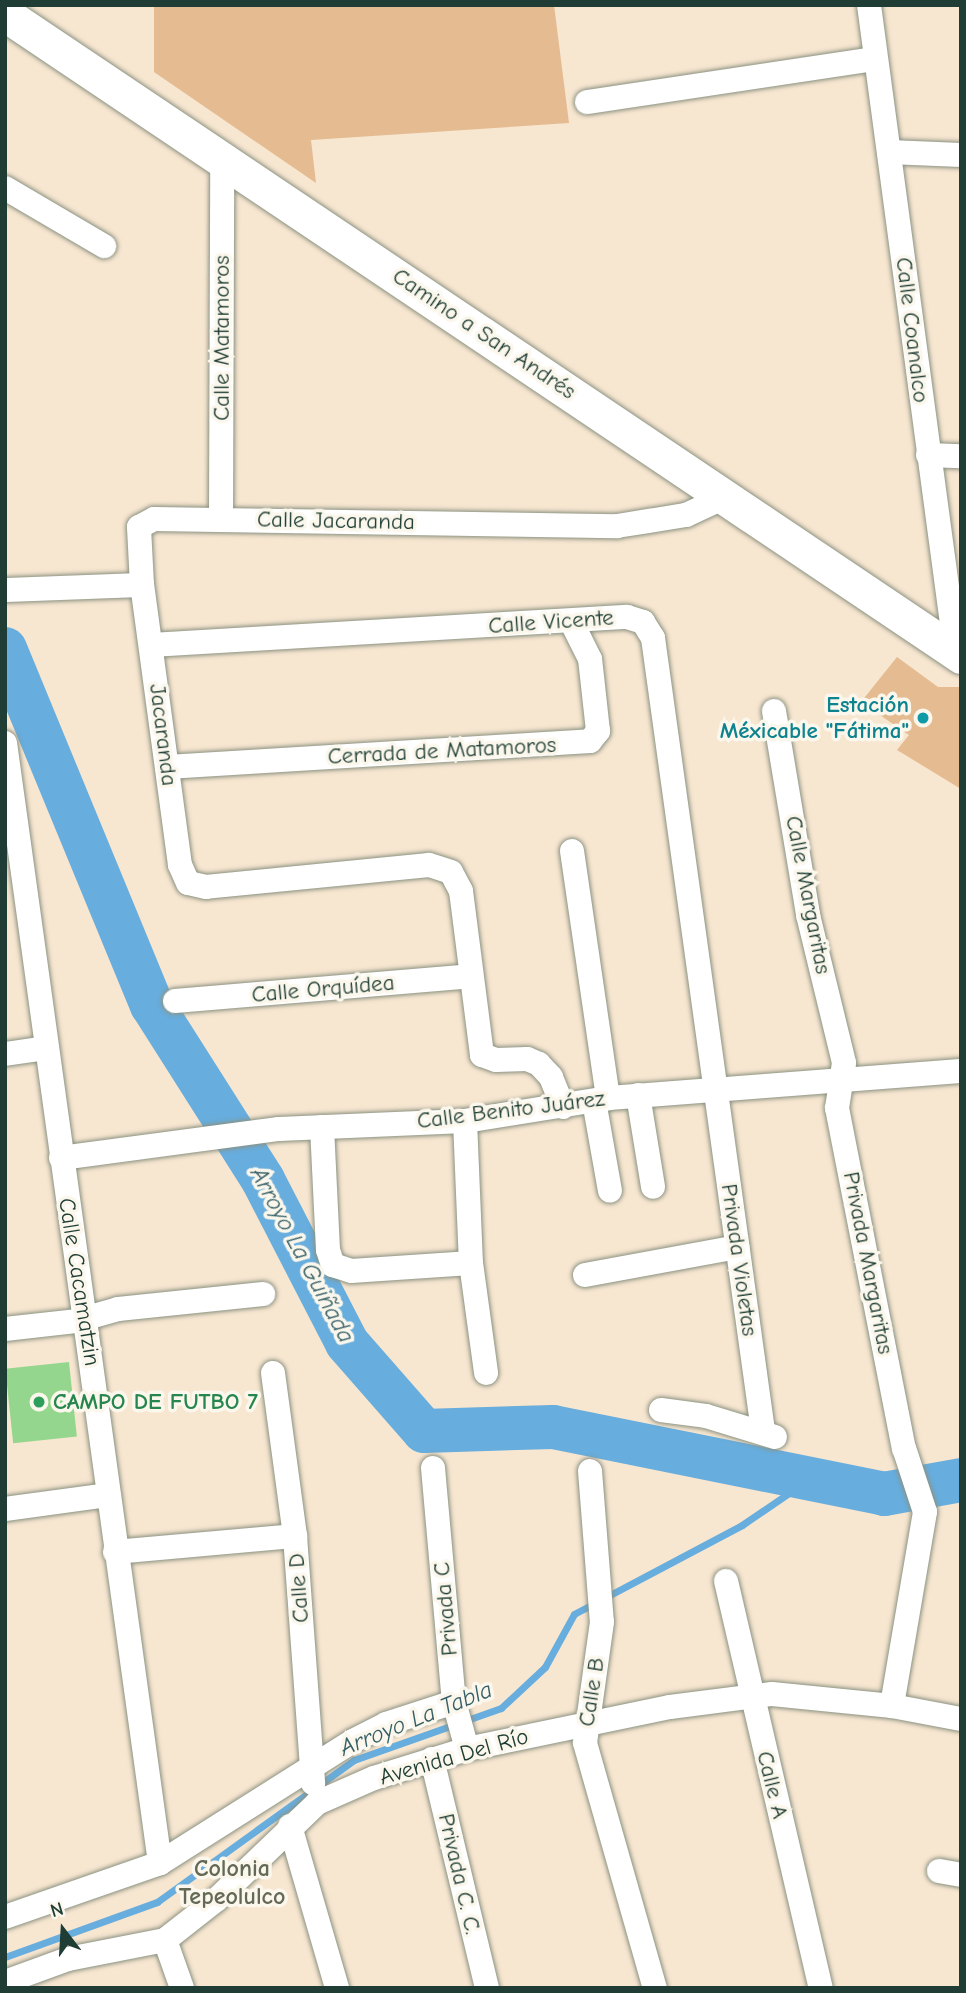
<!DOCTYPE html>
<meta charset="utf-8">
<style>
body{margin:0}
#map{position:relative;width:966px;height:1993px;overflow:hidden;background:#f7e6d0;font-family:"Comic Neue",sans-serif}
div>[style]{position:absolute}
.green>*{inset:0;background:#94d68d;transform-origin:0 0}
.stream>*{height:7px;margin:-3.5px;padding:0 3.5px;transform-origin:3.5px;border-radius:3.5px;background:#67addd}
.river>*{height:44px;margin:-22px;padding:0 22px;transform-origin:22px;border-radius:22px;background:#67addd}
.building>*{inset:0;background:#e5bb92}
.roads{filter:drop-shadow(0 0 2px #8b9282) drop-shadow(0 0 2px #8b9282)}
.street>*{height:24px;margin:-12px;padding:0 12px;transform-origin:12px;border-radius:12px;background:#fff}
.secondary>*{height:35px;margin:-17.5px;padding:0 17.5px;transform-origin:17.5px;border-radius:17.5px;background:#fff}
.dots>*{width:19px;height:19px;translate:-50% -50%;box-sizing:border-box;border:4px solid #fbf7ec;border-radius:50%}
span{translate:-50% -50%;white-space:nowrap;text-align:center;line-height:1.15;-webkit-text-stroke:7px #fbf7ec;paint-order:stroke}
.street-label{font-size:23px;color:#1f3d34}
.culture-label{font-size:23px;color:#0d838f;font-weight:700}
.right{translate:-100% -50%;text-align:right}
.leisure-label{font-size:23px;color:#27864d;font-weight:700}
.left{translate:0 -50%;text-align:left}
.water-label{font-size:24px;color:#355f67;font-style:italic}
.neighbourhood-label{font-size:24px;color:#646955;font-weight:700}
.frame{position:absolute;inset:0;border:7px solid #1f3d34;pointer-events:none}
.north{position:absolute;left:28px;top:1895px;width:70px;height:70px;-webkit-text-stroke:5px #fbf7ec;paint-order:stroke;rotate:343deg;font-size:19px;font-weight:700;line-height:28px;text-align:center;color:#1f3d34}
.north::after{content:'';display:block;margin:auto;width:24px;height:32px;background:#1f3d34;clip-path:polygon(50% 0,100% 100%,50% 72%,0 100%)}
</style>
<div id="map">
<div class="green">
<div style="left:69px;top:1362px;width:75px;height:64px;rotate:84deg"></div>
</div>
<div class="stream">
<div style="left:5px;top:1957px;width:162px;rotate:-19.9deg"></div>
<div style="left:157px;top:1902px;width:243px;rotate:-35.8deg"></div>
<div style="left:354px;top:1760px;width:156px;rotate:-19.5deg"></div>
<div style="left:501px;top:1708px;width:60px;rotate:-43deg"></div>
<div style="left:545px;top:1667px;width:60px;rotate:-61.3deg"></div>
<div style="left:574px;top:1614px;width:190px;rotate:-27.9deg"></div>
<div style="left:742px;top:1525px;width:83px;rotate:-34.3deg"></div>
</div>
<div class="river">
<div style="left:5px;top:649px;width:385px;rotate:67.6deg"></div>
<div style="left:152px;top:1005px;width:207px;rotate:57.6deg"></div>
<div style="left:263px;top:1180px;width:183px;rotate:62.7deg"></div>
<div style="left:347px;top:1343px;width:117px;rotate:48.8deg"></div>
<div style="left:424px;top:1431px;width:129px;rotate:-1.8deg"></div>
<div style="left:553px;top:1427px;width:338px;rotate:11.4deg"></div>
<div style="left:884px;top:1494px;width:78px;rotate:-10.3deg"></div>
</div>
<div class="building">
<div style="clip-path:polygon(154px 5px,554px 5px,569px 123px,311px 140px,316px 183px,154px 72px)"></div>
<div style="clip-path:polygon(897px 657px,938px 687px,961px 687px,961px 789px,897px 750px,909px 735px,861px 702px)"></div>
</div>
<div class="roads">
<div class="street">
<div style="left:869px;top:5px;width:655px;rotate:82.36deg"></div>
<div style="left:587px;top:102px;width:291px;rotate:-8.5deg"></div>
<div style="left:889px;top:152px;width:72px;rotate:2.4deg"></div>
<div style="left:5px;top:188px;width:115px;rotate:30.4deg"></div>
<div style="left:928px;top:455px;width:33px;rotate:2deg"></div>
<div style="left:221px;top:519px;width:362px;rotate:-89.8deg"></div>
<div style="left:5px;top:590px;width:137px;rotate:-2.1deg"></div>
<div style="left:151px;top:645px;width:477px;rotate:-3.4deg"></div>
<div style="left:627px;top:617px;width:17px;rotate:17deg"></div>
<div style="left:643px;top:622px;width:19px;rotate:58deg"></div>
<div style="left:653px;top:638px;width:801px;rotate:82.1deg"></div>
<div style="left:774px;top:711px;width:207px;rotate:80.5deg"></div>
<div style="left:808px;top:915px;width:152px;rotate:76.3deg"></div>
<div style="left:844px;top:1063px;width:46px;rotate:98.8deg"></div>
<div style="left:837px;top:1108px;width:347px;rotate:78.9deg"></div>
<div style="left:904px;top:1448px;width:67px;rotate:71.8deg"></div>
<div style="left:925px;top:1512px;width:197px;rotate:99.7deg"></div>
<div style="left:5px;top:743px;width:1131px;rotate:82.12deg"></div>
<div style="left:167px;top:767px;width:424px;rotate:-3.5deg"></div>
<div style="left:590px;top:741px;width:13px;rotate:-51deg"></div>
<div style="left:598px;top:731px;width:72px;rotate:-96.3deg"></div>
<div style="left:590px;top:659px;width:42px;rotate:-116.6deg"></div>
<div style="left:572px;top:851px;width:250px;rotate:81.7deg"></div>
<div style="left:175px;top:1001px;width:296px;rotate:-4.8deg"></div>
<div style="left:5px;top:1054px;width:41px;rotate:-8.3deg"></div>
<div style="left:638px;top:1095px;width:93px;rotate:80.7deg"></div>
<div style="left:594px;top:1101px;width:91px;rotate:79.9deg"></div>
<div style="left:563px;top:1107px;width:32px;rotate:-112deg"></div>
<div style="left:551px;top:1077px;width:18px;rotate:-133deg"></div>
<div style="left:539px;top:1064px;width:13px;rotate:-157deg"></div>
<div style="left:527px;top:1059px;width:31px;rotate:178deg"></div>
<div style="left:496px;top:1060px;width:15px;rotate:-160deg"></div>
<div style="left:482px;top:1055px;width:165px;rotate:-97.3deg"></div>
<div style="left:461px;top:891px;width:21px;rotate:-118deg"></div>
<div style="left:451px;top:872px;width:23px;rotate:-162deg"></div>
<div style="left:429px;top:865px;width:224px;rotate:174.4deg"></div>
<div style="left:206px;top:887px;width:18px;rotate:-167deg"></div>
<div style="left:188px;top:883px;width:20px;rotate:-114deg"></div>
<div style="left:180px;top:865px;width:283px;rotate:-97.7deg"></div>
<div style="left:142px;top:585px;width:58px;rotate:-93deg"></div>
<div style="left:139px;top:527px;width:17px;rotate:-28deg"></div>
<div style="left:154px;top:519px;width:463px;rotate:0.9deg"></div>
<div style="left:617px;top:526px;width:70px;rotate:-9.1deg"></div>
<div style="left:686px;top:515px;width:43px;rotate:-24.8deg"></div>
<div style="left:465px;top:1121px;width:142px;rotate:87.6deg"></div>
<div style="left:471px;top:1263px;width:111px;rotate:82.2deg"></div>
<div style="left:322px;top:1127px;width:123px;rotate:87.2deg"></div>
<div style="left:328px;top:1250px;width:16px;rotate:72deg"></div>
<div style="left:333px;top:1265px;width:19px;rotate:18deg"></div>
<div style="left:351px;top:1271px;width:120px;rotate:-3.8deg"></div>
<div style="left:61px;top:1158px;width:220px;rotate:-7.6deg"></div>
<div style="left:279px;top:1129px;width:186px;rotate:-2.5deg"></div>
<div style="left:465px;top:1121px;width:145px;rotate:-9.1deg"></div>
<div style="left:608px;top:1098px;width:354px;rotate:-4.4deg"></div>
<div style="left:585px;top:1275px;width:155px;rotate:-10.4deg"></div>
<div style="left:5px;top:1329px;width:71px;rotate:-6.4deg"></div>
<div style="left:76px;top:1321px;width:44px;rotate:-15.9deg"></div>
<div style="left:118px;top:1309px;width:146px;rotate:-5.9deg"></div>
<div style="left:273px;top:1373px;width:164px;rotate:82.3deg"></div>
<div style="left:295px;top:1536px;width:248px;rotate:85.8deg"></div>
<div style="left:661px;top:1410px;width:45px;rotate:7.6deg"></div>
<div style="left:706px;top:1416px;width:72px;rotate:16.9deg"></div>
<div style="left:433px;top:1468px;width:235px;rotate:84.9deg"></div>
<div style="left:454px;top:1702px;width:49px;rotate:74.5deg"></div>
<div style="left:590px;top:1471px;width:151px;rotate:85.5deg"></div>
<div style="left:602px;top:1622px;width:122px;rotate:98deg"></div>
<div style="left:585px;top:1743px;width:255px;rotate:74.1deg"></div>
<div style="left:5px;top:1509px;width:103px;rotate:-7.8deg"></div>
<div style="left:115px;top:1552px;width:181px;rotate:-5.1deg"></div>
<div style="left:726px;top:1581px;width:418px;rotate:76.9deg"></div>
<div style="left:432px;top:1759px;width:236px;rotate:76.5deg"></div>
<div style="left:290px;top:1826px;width:169px;rotate:73.8deg"></div>
<div style="left:939px;top:1871px;width:22px;rotate:10deg"></div>
<div style="left:5px;top:1917px;width:164px;rotate:-19.2deg"></div>
<div style="left:160px;top:1863px;width:228px;rotate:-32.3deg"></div>
<div style="left:353px;top:1741px;width:37px;rotate:-27deg"></div>
<div style="left:386px;top:1724px;width:71px;rotate:-17.9deg"></div>
<div style="left:165px;top:1940px;width:51px;rotate:70.5deg"></div>
<div style="left:5px;top:1982px;width:67px;rotate:-20.1deg"></div>
<div style="left:68px;top:1959px;width:99px;rotate:-11.1deg"></div>
<div style="left:165px;top:1940px;width:65px;rotate:-38.1deg"></div>
<div style="left:216px;top:1900px;width:140px;rotate:-43.8deg"></div>
<div style="left:317px;top:1803px;width:62px;rotate:-23.7deg"></div>
<div style="left:374px;top:1778px;width:97px;rotate:-17.3deg"></div>
<div style="left:467px;top:1749px;width:207px;rotate:-11.7deg"></div>
<div style="left:670px;top:1707px;width:103px;rotate:-7.3deg"></div>
<div style="left:772px;top:1694px;width:121px;rotate:5.7deg"></div>
<div style="left:892px;top:1706px;width:70px;rotate:10.7deg"></div>
</div>
<div class="secondary">
<div style="left:5px;top:14px;width:1152px;rotate:33.88deg"></div>
</div>
</div>
<div class="dots">
<div style="left:923px;top:718px;background:#0f9aa8"></div>
<div style="left:39px;top:1402px;background:#2e9e5b"></div>
</div>
<div class="street-label">
<span style="left:912px;top:330px;rotate:83deg">Calle Coanalco</span>
<span style="left:484px;top:334px;rotate:34deg">Camino a San Andrés</span>
<span style="left:222px;top:338px;rotate:-90deg">Calle Matamoros</span>
<span style="left:336px;top:521px;rotate:1deg">Calle Jacaranda</span>
<span style="left:551px;top:622px;rotate:-4deg">Calle Vicente</span>
<span style="left:163px;top:735px;rotate:83deg">Jacaranda</span>
<span style="left:442px;top:751px;rotate:-3deg">Cerrada de Matamoros</span>
<span style="left:808px;top:895px;rotate:79deg">Calle Margaritas</span>
<span style="left:323px;top:989px;rotate:-5deg">Calle Orquídea</span>
<span style="left:511px;top:1110px;rotate:-7deg">Calle Benito Juárez</span>
<span style="left:739px;top:1260px;rotate:82deg">Privada Violetas</span>
<span style="left:868px;top:1263px;rotate:79deg">Privada Margaritas</span>
<span style="left:79px;top:1282px;rotate:81deg">Calle Cacamatzin</span>
<span style="left:299px;top:1588px;rotate:-94deg">Calle D</span>
<span style="left:446px;top:1609px;rotate:-95deg">Privada C</span>
<span style="left:592px;top:1692px;rotate:-81deg">Calle B</span>
<span style="left:454px;top:1757px;rotate:-16deg">Avenida Del Río</span>
<span style="left:772px;top:1785px;rotate:76deg">Calle A</span>
<span style="left:459px;top:1874px;rotate:77deg">Privada C. C.</span>
</div>
<div class="culture-label">
<span class="right" style="left:909px;top:718px">Estación<br>Méxicable "Fátima"</span>
</div>
<div class="leisure-label">
<span class="left" style="left:53px;top:1402px">CAMPO DE FUTBO 7</span>
</div>
<div class="water-label">
<span style="left:302px;top:1255px;rotate:62deg">Arroyo La Guiñada</span>
<span style="left:416px;top:1719px;rotate:-22deg">Arroyo La Tabla</span>
</div>
<div class="neighbourhood-label">
<span style="left:232px;top:1883px">Colonia<br>Tepeolulco</span>
</div>
<div class="frame"></div>
<div class="north">N</div>
</div>
